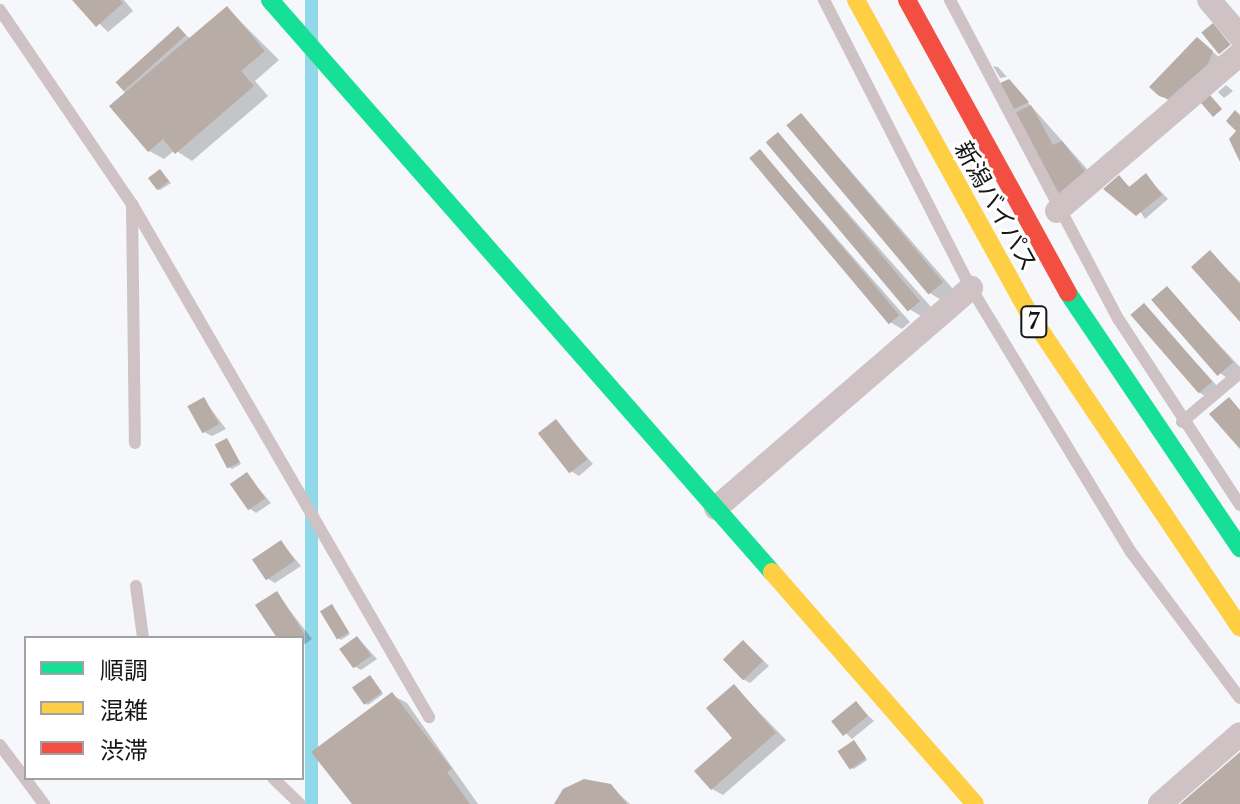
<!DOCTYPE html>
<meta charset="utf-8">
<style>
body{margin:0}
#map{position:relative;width:1240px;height:804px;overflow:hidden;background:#f5f7fa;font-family:"Libre Baskerville","Noto Sans JP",serif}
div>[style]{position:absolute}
.water>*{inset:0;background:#92d8eb;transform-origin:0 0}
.shadow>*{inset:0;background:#0003;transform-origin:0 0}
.building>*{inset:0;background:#b8aca7;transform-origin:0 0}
.lane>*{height:12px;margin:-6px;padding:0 6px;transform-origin:6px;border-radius:6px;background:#cec2c4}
.street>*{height:24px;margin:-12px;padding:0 12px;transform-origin:12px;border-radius:12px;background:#cec2c4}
.fast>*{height:18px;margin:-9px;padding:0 9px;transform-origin:9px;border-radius:9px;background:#16e098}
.slow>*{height:18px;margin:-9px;padding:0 9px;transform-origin:9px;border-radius:9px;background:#ffcf43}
.jam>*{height:18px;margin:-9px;padding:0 9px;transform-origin:9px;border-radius:9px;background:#f24e42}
span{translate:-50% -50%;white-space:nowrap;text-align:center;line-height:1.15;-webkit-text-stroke:6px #fff;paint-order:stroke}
.shield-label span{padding:2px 6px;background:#fff;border:2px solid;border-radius:6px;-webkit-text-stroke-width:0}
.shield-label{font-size:22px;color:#161719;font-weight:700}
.street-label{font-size:24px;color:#161719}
.legend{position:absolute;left:24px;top:636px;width:280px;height:144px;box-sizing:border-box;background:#fff;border:2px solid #a2a2a3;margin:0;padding:10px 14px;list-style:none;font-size:24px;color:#161719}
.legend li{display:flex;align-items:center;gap:16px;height:40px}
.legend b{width:40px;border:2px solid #a2a2a3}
</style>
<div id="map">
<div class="water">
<div style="left:305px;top:0;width:13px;height:1068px"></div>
</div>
<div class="shadow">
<div style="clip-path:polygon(75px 0,124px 0,133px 11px,108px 32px)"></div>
<div style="clip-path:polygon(227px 8px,279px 60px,255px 81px,268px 96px,192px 161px,175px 150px,164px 159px,149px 151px,123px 89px,178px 29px,191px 39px)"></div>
<div style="left:1198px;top:39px;width:28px;height:66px;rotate:41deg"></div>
<div style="clip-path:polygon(993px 66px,998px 67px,1007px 77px,1000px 78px)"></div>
<div style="clip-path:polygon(1009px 81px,1095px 178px,1069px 200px,1058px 193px,1014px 109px)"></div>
<div style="clip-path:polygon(1226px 85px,1233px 91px,1224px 98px,1218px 92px)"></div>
<div style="clip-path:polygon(802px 115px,953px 289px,941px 300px,930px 293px)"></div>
<div style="clip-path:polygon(779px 135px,931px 307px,921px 316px,909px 309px)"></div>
<div style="clip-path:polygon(760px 151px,910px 322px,902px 329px,890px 322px)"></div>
<div style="clip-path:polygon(160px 171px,171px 183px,160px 190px,157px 189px)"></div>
<div style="clip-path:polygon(1146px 176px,1168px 199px,1145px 219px,1119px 178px,1131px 188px)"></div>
<div style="clip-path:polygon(1211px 253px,1240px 282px,1240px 319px)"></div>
<div style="clip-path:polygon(1167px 289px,1240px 367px,1227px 378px,1220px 373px)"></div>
<div style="clip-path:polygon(1144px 305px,1218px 387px,1207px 397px,1200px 393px)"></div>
<div style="clip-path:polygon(204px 400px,226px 429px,212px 436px,204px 432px)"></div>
<div style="clip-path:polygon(556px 422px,593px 464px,579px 476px,571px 471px)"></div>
<div style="clip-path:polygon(227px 441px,241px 464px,232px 469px,229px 467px)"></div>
<div style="clip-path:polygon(247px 475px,271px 503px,256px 513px,249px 508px)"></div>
<div style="clip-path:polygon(281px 542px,301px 566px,275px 583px,268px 579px)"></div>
<div style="clip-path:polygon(277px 594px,312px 639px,302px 646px,302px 638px,279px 638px)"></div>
<div style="clip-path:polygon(332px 606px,350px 634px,341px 640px,338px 638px)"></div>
<div style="clip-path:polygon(358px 638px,377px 659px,361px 670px,354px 666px)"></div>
<div style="clip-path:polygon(744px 642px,769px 666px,750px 683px,743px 679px)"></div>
<div style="clip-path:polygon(373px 680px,383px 694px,368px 705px,365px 703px)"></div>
<div style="clip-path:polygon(734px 686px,786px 740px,723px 795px,712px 789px,735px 738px)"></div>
<div style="clip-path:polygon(392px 695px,407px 703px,478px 804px,355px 804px)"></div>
<div style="clip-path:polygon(856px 704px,874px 721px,852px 739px,834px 722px)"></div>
<div style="clip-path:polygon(854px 742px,867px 760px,854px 769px,851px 768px)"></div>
<div style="clip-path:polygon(610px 786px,630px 804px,556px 804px)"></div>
</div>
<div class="building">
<div style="clip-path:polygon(72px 0,120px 0,123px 3px,96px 27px)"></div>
<div style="clip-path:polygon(227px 6px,265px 51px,241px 71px,254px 86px,175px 154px,163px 139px,148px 152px,109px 106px)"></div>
<div style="left:1213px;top:23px;width:28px;height:15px;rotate:51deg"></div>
<div style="left:178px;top:26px;width:12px;height:84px;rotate:48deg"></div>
<div style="clip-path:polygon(1197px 37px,1213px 51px,1208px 64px,1168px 99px,1159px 96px,1149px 87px)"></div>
<div style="clip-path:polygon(1009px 79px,1029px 102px,1012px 110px,998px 84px)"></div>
<div style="left:1209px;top:94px;width:20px;height:12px;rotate:49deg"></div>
<div style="clip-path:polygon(1031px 105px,1053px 145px,1062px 141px,1085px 171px,1057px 195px,1013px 114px)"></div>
<div style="clip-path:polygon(1235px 110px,1240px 115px,1240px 162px,1229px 139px,1236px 131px,1226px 121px)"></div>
<div style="left:801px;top:113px;width:221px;height:19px;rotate:50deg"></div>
<div style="left:778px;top:132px;width:221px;height:16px;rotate:50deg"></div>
<div style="left:760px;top:149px;width:217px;height:14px;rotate:50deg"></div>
<div style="left:160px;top:169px;width:15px;height:15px;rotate:53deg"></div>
<div style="clip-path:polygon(1146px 173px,1162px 195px,1136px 216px,1103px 189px,1119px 175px,1129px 187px)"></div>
<div style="clip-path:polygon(1210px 250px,1240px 284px,1240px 322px,1191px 267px)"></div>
<div style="left:1167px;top:286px;width:101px;height:21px;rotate:49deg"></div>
<div style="left:1144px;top:303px;width:104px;height:18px;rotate:49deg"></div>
<div style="left:204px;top:397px;width:31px;height:19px;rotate:61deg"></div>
<div style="clip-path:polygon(1229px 397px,1240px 410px,1240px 449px,1209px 414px)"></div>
<div style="left:556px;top:419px;width:51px;height:23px;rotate:52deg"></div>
<div style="left:227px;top:438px;width:27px;height:14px;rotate:62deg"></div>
<div style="left:247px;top:472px;width:32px;height:21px;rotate:55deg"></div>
<div style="left:281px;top:540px;width:25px;height:35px;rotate:56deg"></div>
<div style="clip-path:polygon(277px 591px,305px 635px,301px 638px,277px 638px,255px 605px)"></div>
<div style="left:332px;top:604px;width:33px;height:14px;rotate:59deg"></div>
<div style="left:357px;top:636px;width:24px;height:22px;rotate:54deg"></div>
<div style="left:743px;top:640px;width:29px;height:28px;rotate:46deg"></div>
<div style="left:370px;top:675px;width:21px;height:22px;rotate:55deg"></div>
<div style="clip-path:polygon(734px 684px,776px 733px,711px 790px,694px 771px,732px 738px,706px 708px)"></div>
<div style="clip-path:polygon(392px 692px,452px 769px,447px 772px,470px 804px,352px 804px,311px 752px)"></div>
<div style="left:856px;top:701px;width:19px;height:32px;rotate:51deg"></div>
<div style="left:854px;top:740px;width:22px;height:20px;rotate:56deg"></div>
<div style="clip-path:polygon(1240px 752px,1240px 804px,1180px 804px)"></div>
<div style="clip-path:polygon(584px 779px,611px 784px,627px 804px,554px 804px,563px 789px)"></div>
</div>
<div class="lane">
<div style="left:824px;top:0;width:323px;rotate:63deg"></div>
<div style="left:971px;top:288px;width:309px;rotate:58.8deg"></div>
<div style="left:1131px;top:552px;width:182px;rotate:53.3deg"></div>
<div style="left:950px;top:0;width:362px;rotate:62.2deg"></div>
<div style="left:1119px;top:320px;width:221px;rotate:56.8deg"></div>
<div style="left:0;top:10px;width:235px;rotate:55.8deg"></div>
<div style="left:132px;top:204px;width:239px;rotate:89.3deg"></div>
<div style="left:132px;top:204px;width:593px;rotate:59.93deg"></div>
<div style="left:1182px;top:422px;width:76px;rotate:-40.2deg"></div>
<div style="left:136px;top:586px;width:52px;rotate:82.3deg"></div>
<div style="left:0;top:745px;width:74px;rotate:53.3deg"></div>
<div style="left:273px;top:778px;width:37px;rotate:44deg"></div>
</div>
<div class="street">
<div style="left:1209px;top:0;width:48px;rotate:49.3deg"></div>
<div style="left:1057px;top:211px;width:241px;rotate:-40.6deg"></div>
<div style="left:716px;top:508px;width:337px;rotate:-40.8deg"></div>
<div style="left:1160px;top:804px;width:106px;rotate:-41.2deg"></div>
</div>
<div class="fast">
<div style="left:270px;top:0;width:761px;rotate:48.73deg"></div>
<div style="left:1068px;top:293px;width:308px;rotate:56deg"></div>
</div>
<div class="slow">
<div style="left:856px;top:0;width:356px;rotate:61.1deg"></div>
<div style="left:1028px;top:312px;width:380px;rotate:56.1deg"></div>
<div style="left:772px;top:572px;width:308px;rotate:48.8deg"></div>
</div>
<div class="jam">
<div style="left:907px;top:0;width:334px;rotate:61.2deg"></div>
</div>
<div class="shield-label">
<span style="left:1034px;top:322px">7</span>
</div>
<div class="street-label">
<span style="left:996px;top:206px;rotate:61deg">新潟バイパス</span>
</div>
<ul class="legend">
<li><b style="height:10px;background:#16e098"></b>順調</li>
<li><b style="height:10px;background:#ffcf43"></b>混雑</li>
<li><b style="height:10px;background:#f24e42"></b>渋滞</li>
</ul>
</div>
